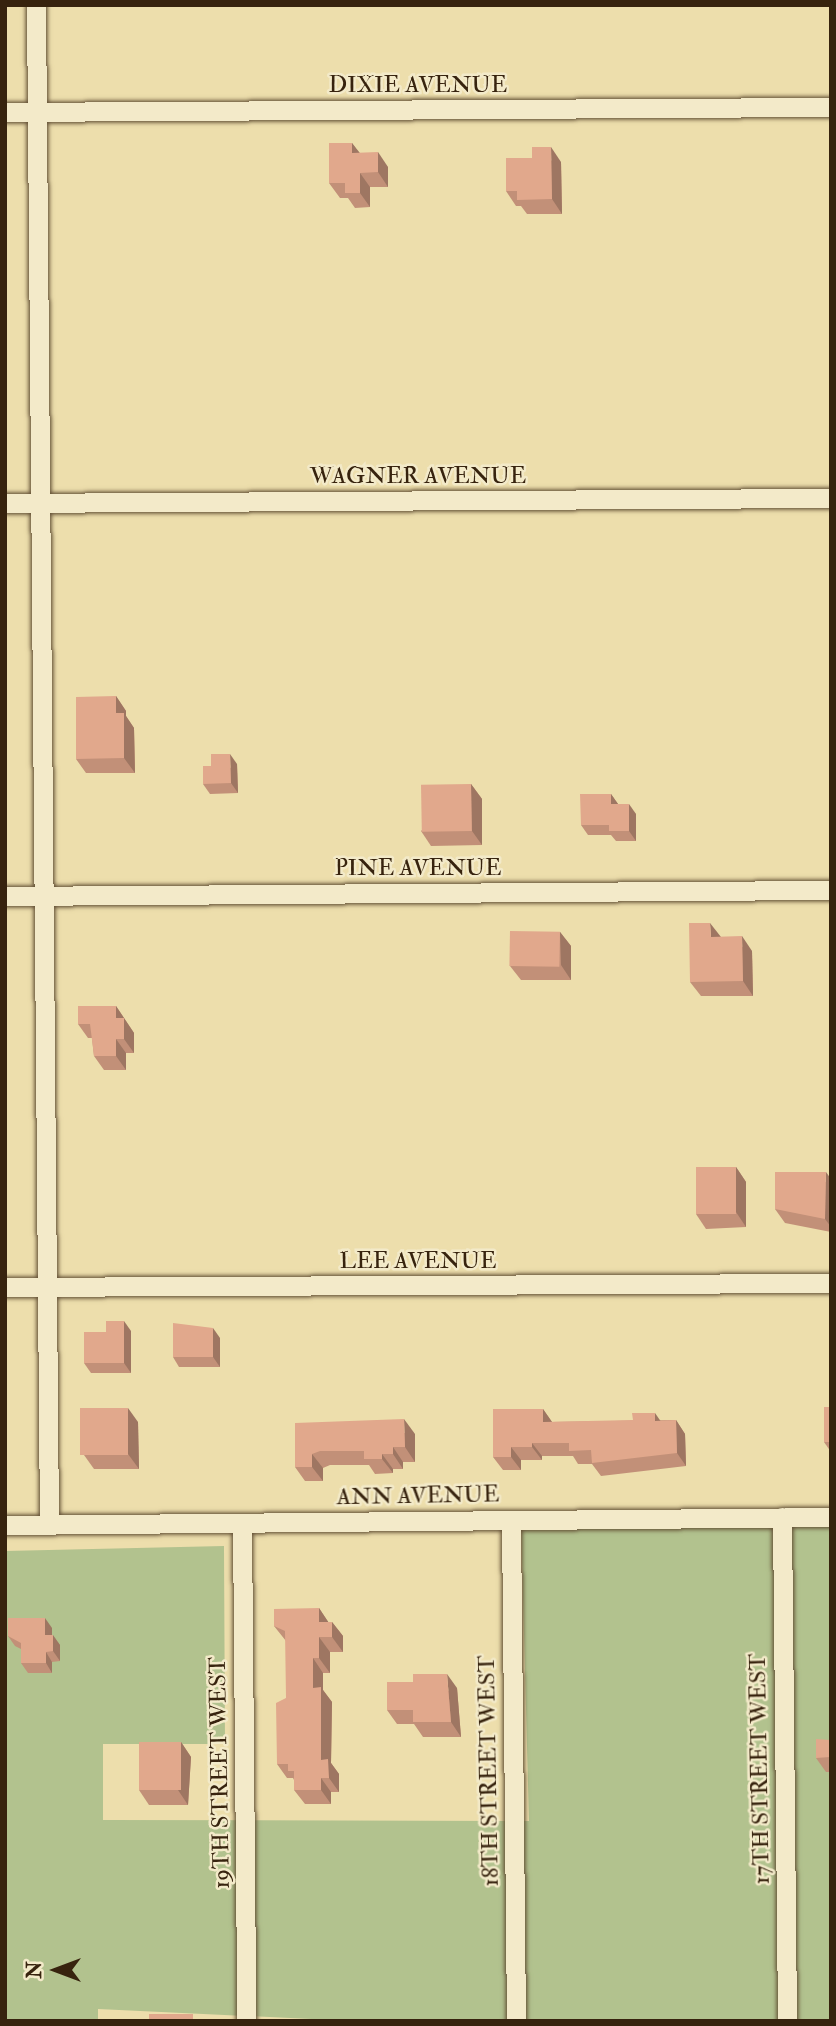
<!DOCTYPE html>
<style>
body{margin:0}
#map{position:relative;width:836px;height:2026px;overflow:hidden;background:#eddeac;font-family:"IM FELL Double Pica",serif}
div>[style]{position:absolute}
.green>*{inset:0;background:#b2c28e}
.roads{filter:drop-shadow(0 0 2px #645236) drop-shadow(0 0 2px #645236)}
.minor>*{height:19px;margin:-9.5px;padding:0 9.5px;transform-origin:9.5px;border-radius:9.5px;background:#f3eac9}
.wall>*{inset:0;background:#c29078}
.shaded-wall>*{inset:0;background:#9e7662}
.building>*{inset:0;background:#e1a88c;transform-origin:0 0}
span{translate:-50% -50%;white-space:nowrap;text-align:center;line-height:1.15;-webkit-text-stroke:5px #f3eac9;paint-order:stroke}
.street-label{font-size:23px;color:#37230e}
.frame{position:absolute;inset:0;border:7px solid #37230e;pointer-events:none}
.north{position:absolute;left:21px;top:1935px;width:70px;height:70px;-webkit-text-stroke:5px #f3eac9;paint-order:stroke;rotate:270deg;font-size:19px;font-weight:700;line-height:28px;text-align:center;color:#37230e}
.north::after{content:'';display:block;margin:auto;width:24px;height:32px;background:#37230e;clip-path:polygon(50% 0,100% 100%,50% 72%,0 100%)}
</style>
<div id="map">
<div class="green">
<div style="clip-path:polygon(831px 1518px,831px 2021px,353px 2021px,98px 2009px,98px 2021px,5px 2021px,5px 1551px,224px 1546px,225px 1744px,103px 1744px,103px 1820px,529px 1821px,521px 1521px)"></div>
</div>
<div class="roads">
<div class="minor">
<div style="left:36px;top:5px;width:1520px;rotate:89.51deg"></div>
<div style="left:5px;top:112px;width:826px;rotate:-0.35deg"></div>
<div style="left:5px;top:503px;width:826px;rotate:-0.35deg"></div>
<div style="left:5px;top:896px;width:826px;rotate:-0.42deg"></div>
<div style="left:5px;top:1287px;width:826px;rotate:-0.28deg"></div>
<div style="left:782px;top:1517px;width:504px;rotate:89.43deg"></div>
<div style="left:511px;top:1520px;width:501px;rotate:89.43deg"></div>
<div style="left:242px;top:1524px;width:497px;rotate:89.5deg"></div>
<div style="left:5px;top:1525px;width:826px;rotate:-0.55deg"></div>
</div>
</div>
<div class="wall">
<div style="clip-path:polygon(352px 143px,359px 153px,388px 167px,388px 187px,370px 187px,370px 207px,355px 208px,348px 198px,340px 198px,329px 183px)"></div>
<div style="clip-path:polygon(532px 158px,561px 162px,562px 214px,527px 214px,521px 206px,516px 206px,506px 191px)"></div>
<div style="clip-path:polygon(116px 696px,126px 711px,126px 716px,134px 728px,135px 773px,86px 773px,76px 759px)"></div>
<div style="clip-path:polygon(237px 764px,238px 793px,210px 794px,203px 784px)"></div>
<div style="clip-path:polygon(471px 784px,482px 799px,482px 845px,431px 846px,421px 831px)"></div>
<div style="clip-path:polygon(611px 794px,618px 804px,636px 814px,636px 841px,616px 841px,611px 835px,588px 835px,581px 825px)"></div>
<div style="clip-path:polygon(560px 932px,571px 946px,571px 980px,521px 980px,510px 966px)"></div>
<div style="clip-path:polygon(720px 937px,752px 951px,753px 996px,701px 996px,690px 982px)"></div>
<div style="clip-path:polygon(116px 1006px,134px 1033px,134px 1053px,126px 1053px,126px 1070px,104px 1070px,94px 1056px,92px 1038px,88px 1038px,78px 1024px)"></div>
<div style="clip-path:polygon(736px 1167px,746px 1182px,746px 1227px,706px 1229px,696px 1214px)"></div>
<div style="clip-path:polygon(831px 1179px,831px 1232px,785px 1223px,775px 1209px)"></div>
<div style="clip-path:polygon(131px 1331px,131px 1373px,91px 1373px,84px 1363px)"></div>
<div style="clip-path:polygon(220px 1338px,220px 1367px,179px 1367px,173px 1357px)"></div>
<div style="clip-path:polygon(831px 1407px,831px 1452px,824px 1442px)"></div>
<div style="clip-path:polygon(543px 1409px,552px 1422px,676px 1420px,685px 1434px,686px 1466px,601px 1476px,592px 1464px,578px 1464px,573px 1456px,542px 1456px,542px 1460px,521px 1460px,521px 1470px,503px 1470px,493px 1457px)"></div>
<div style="clip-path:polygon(138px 1422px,139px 1469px,94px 1469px,84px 1455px)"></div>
<div style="clip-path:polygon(295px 1423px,415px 1434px,415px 1462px,403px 1462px,403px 1469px,393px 1469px,393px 1473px,375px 1474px,369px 1465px,330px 1465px,323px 1468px,323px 1481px,305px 1481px,295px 1467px)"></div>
<div style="clip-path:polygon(319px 1608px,328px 1622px,332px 1622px,343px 1636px,343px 1652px,330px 1652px,330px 1673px,323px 1673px,323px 1690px,332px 1702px,331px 1763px,339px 1774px,339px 1792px,331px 1792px,331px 1804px,305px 1804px,294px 1790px,294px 1780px,293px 1778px,287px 1778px,277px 1764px,286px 1698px,286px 1641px,274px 1626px)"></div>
<div style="clip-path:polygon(52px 1628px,52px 1635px,60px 1645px,60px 1661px,52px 1662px,52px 1673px,28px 1673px,21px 1663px,21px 1649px,15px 1646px,8px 1636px)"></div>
<div style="clip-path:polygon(457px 1688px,461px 1737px,423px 1737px,414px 1724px,397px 1724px,387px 1710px)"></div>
<div style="clip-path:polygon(831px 1740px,831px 1772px,826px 1772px,816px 1758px)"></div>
<div style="clip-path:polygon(181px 1742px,191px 1757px,188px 1805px,149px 1805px,139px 1790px)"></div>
</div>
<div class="shaded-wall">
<div style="clip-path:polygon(352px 143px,363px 157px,352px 153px)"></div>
<div style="clip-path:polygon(551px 147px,561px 162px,562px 214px,552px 199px)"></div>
<div style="clip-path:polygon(378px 152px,388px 167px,388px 187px,378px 172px)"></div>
<div style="clip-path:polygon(360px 173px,370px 187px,370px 207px,360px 193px)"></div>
<div style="clip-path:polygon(116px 696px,126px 711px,126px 716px,134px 728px,135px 773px,124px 758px,116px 713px)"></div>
<div style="clip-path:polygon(230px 754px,237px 764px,238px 793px,231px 783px)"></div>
<div style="clip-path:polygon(471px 784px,482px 799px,482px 845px,472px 831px)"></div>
<div style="clip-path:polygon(611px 794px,618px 804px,611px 804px)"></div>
<div style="clip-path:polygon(629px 804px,636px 814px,636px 841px,629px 831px)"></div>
<div style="clip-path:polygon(710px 923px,721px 937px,711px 937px)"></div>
<div style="clip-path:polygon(560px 932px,571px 946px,571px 980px,561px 965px)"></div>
<div style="clip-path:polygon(742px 936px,752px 951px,753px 996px,743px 981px)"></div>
<div style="clip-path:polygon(116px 1006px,134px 1033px,134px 1053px,124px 1039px,116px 1018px)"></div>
<div style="clip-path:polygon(116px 1039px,126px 1053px,126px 1070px,116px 1056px)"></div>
<div style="clip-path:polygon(736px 1167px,746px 1182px,746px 1227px,736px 1212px)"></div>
<div style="clip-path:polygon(826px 1172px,831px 1179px,831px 1227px,825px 1219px)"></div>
<div style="clip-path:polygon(124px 1321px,131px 1331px,131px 1373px,124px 1363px)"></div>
<div style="clip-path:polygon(213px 1328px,220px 1338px,220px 1367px,213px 1357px)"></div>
<div style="clip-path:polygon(128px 1408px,138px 1422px,139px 1469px,128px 1454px)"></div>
<div style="clip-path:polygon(543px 1409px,552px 1422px,543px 1422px)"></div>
<div style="clip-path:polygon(655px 1413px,664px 1426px,655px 1421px)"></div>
<div style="clip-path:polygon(404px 1419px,415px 1434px,415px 1462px,405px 1447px)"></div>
<div style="clip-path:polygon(676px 1420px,685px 1434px,686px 1466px,677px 1453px)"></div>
<div style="clip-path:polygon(532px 1443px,542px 1456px,542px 1460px,532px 1447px)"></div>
<div style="clip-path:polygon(393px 1447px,403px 1462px,403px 1469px,393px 1454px)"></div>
<div style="clip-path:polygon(511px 1447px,521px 1460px,521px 1470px,511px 1457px)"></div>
<div style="clip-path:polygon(312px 1454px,323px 1468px,323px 1481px,312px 1467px)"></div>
<div style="clip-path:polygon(382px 1454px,393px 1469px,393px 1473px,382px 1459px)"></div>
<div style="clip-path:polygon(319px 1608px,329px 1623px,319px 1622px)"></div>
<div style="clip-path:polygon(45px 1618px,52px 1628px,52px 1645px,45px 1635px)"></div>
<div style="clip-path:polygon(332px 1622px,343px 1636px,343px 1652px,332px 1637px)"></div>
<div style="clip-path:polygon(53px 1635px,60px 1645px,60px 1661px,53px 1651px)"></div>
<div style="clip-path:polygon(319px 1637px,330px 1652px,330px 1673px,319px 1658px)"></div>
<div style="clip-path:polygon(46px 1652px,52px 1662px,52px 1673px,46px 1663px)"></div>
<div style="clip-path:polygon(313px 1658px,323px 1673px,323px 1690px,332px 1702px,331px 1763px,339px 1774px,339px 1792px,329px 1778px,321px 1760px,313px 1688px)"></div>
<div style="clip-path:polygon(447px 1674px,457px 1688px,461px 1737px,451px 1722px)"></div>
<div style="clip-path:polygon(181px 1742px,191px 1757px,188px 1805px,178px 1790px)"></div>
<div style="clip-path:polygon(321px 1778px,331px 1792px,331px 1804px,321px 1790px)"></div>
</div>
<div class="building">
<div style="clip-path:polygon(329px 143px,352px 143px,352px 153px,378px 152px,378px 172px,360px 173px,360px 193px,345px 193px,345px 183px,329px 183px)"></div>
<div style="clip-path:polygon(532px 147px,551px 147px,552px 199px,517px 200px,517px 191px,506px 191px,506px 158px,532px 158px)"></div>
<div style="clip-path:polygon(116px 696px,116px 713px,124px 713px,124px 758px,76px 759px,76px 697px)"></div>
<div style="clip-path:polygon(211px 754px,230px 754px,231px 783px,203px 784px,203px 766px,211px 766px)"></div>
<div style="left:471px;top:784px;width:47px;height:50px;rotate:89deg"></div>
<div style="clip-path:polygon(580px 794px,611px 794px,611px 804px,629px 804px,629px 831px,609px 831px,609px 825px,581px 825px)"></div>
<div style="clip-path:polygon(689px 923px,710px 923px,711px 937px,742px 936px,743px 981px,690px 982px)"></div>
<div style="left:510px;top:931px;width:50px;height:35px;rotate:1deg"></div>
<div style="clip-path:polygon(78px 1006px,116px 1006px,116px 1018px,124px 1018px,124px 1039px,116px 1039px,116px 1056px,94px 1056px,90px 1024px,78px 1024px)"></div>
<div style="left:696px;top:1167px;width:40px;height:47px"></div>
<div style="clip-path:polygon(775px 1172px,826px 1172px,825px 1219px,775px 1209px)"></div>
<div style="clip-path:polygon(106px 1321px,124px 1321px,124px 1363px,84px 1363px,84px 1332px,106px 1332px)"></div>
<div style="clip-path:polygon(173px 1323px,213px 1328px,213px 1357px,173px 1357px)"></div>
<div style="left:824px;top:1407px;width:7px;height:35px"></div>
<div style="left:80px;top:1408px;width:48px;height:47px"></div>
<div style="clip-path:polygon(493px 1409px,543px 1409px,543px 1422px,633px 1420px,632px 1413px,655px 1413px,655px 1421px,676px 1420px,677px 1453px,592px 1463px,591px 1450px,569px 1451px,569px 1443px,532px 1443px,532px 1447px,511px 1447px,511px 1457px,493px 1457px)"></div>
<div style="clip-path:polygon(404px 1419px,405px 1447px,393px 1447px,393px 1454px,382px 1454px,382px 1459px,364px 1459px,364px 1451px,320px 1451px,312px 1454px,312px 1467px,295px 1467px,295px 1423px)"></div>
<div style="clip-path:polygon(319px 1608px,319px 1622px,332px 1622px,332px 1637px,319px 1637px,319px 1658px,313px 1658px,313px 1688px,321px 1687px,321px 1760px,328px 1759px,329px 1778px,321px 1778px,321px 1790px,294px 1790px,294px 1771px,288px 1771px,288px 1764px,277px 1764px,276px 1703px,286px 1698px,285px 1631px,274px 1626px,274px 1609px)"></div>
<div style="clip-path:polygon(8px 1618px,45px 1618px,45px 1635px,53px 1635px,53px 1651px,46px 1652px,46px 1663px,21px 1663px,21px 1643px,8px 1636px)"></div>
<div style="clip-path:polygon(413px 1674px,447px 1674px,451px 1722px,413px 1722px,413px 1710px,387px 1710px,387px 1682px,413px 1682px)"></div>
<div style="clip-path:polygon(816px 1739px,831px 1740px,831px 1761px,830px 1757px,816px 1758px)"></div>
<div style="left:139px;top:1742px;width:42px;height:48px"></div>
<div style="left:149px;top:2014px;width:44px;height:7px"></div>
</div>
<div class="street-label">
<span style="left:418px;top:85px">DIXIE AVENUE</span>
<span style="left:418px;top:476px">WAGNER AVENUE</span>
<span style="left:418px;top:868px">PINE AVENUE</span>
<span style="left:418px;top:1261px">LEE AVENUE</span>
<span style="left:418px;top:1496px;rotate:-1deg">ANN AVENUE</span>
<span style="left:760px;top:1769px;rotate:-91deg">17TH STREET WEST</span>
<span style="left:489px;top:1771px;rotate:-91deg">18TH STREET WEST</span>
<span style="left:220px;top:1773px;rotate:-91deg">19TH STREET WEST</span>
</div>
<div class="frame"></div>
<div class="north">N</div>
</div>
